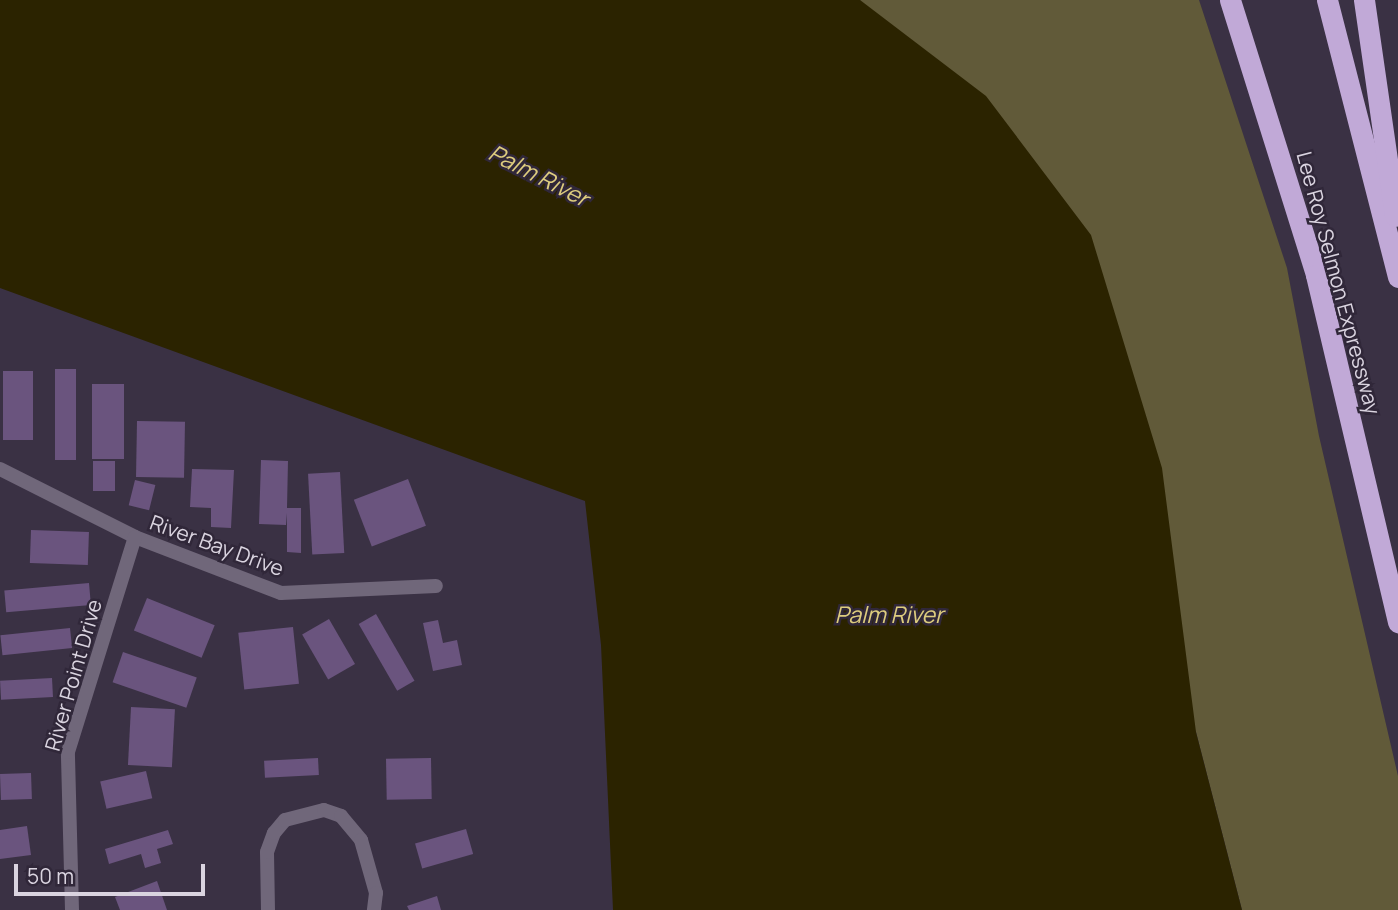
<!DOCTYPE html>
<style>
body{margin:0}
#map{position:relative;width:1398px;height:910px;overflow:hidden;background:#3a3144;font-family:Manrope,sans-serif}
div>[style]{position:absolute}
.green>*{inset:0;background:#615a39}
.water>*{inset:0;background:#2b2300}
.building>*{inset:0;background:#6a547e;transform-origin:0 0}
.service>*{height:14px;margin:-7px;padding:0 7px;transform-origin:7px;border-radius:7px;background:#70677a}
.minor>*{height:14px;margin:-7px;padding:0 7px;transform-origin:7px;border-radius:7px;background:#70677a}
.motorway>*{height:21px;margin:-10.5px;padding:0 10.5px;transform-origin:10.5px;border-radius:10.5px;background:#c1a9d7}
span{translate:-50% -50%;white-space:nowrap;text-align:center;line-height:1.15;-webkit-text-stroke:5px #302739;paint-order:stroke}
.street-label{font-size:21px;color:#dad4e0}
.water-label{font-size:23px;color:#ddcc7e;font-style:italic}
.scale{position:absolute;left:14px;top:864px;width:191px;height:32px;box-sizing:border-box;border:4px solid #dad4e0;border-top:0;padding-left:9px;font-size:21px;line-height:24px;white-space:nowrap;color:#dad4e0;-webkit-text-stroke:5px #302739;paint-order:stroke}
</style>
<div id="map">
<div class="green">
<div style="clip-path:polygon(860px 0,1199px 0,1287px 268px,1319px 436px,1398px 776px,1398px 910px,1242px 910px,1196px 732px)"></div>
</div>
<div class="water">
<div style="clip-path:polygon(0 0,860px 0,986px 96px,1091px 235px,1162px 468px,1196px 732px,1242px 910px,613px 910px,601px 645px,585px 501px,0 288px)"></div>
</div>
<div class="building">
<div style="left:55px;top:369px;width:21px;height:91px"></div>
<div style="left:3px;top:371px;width:30px;height:69px"></div>
<div style="left:92px;top:384px;width:32px;height:75px"></div>
<div style="left:137px;top:421px;width:48px;height:56px;rotate:1deg"></div>
<div style="clip-path:polygon(261px 460px,288px 461px,287px 508px,301px 508px,301px 553px,287px 552px,287px 513px,286px 525px,259px 524px)"></div>
<div style="left:93px;top:461px;width:22px;height:30px"></div>
<div style="clip-path:polygon(192px 469px,234px 470px,231px 528px,211px 527px,211px 508px,190px 507px)"></div>
<div style="left:340px;top:472px;width:81px;height:32px;rotate:87deg"></div>
<div style="left:408px;top:479px;width:50px;height:58px;rotate:69deg"></div>
<div style="left:135px;top:480px;width:21px;height:26px;rotate:14deg"></div>
<div style="left:31px;top:530px;width:58px;height:33px;rotate:2deg"></div>
<div style="left:89px;top:583px;width:22px;height:85px;rotate:85deg"></div>
<div style="left:147px;top:598px;width:73px;height:35px;rotate:22deg"></div>
<div style="left:376px;top:614px;width:77px;height:20px;rotate:60deg"></div>
<div style="left:329px;top:619px;width:52px;height:31px;rotate:60deg"></div>
<div style="clip-path:polygon(438px 620px,443px 643px,457px 640px,462px 665px,433px 671px,423px 623px)"></div>
<div style="left:293px;top:627px;width:57px;height:55px;rotate:84deg"></div>
<div style="left:70px;top:628px;width:20px;height:70px;rotate:84deg"></div>
<div style="left:123px;top:652px;width:78px;height:32px;rotate:19deg"></div>
<div style="left:52px;top:678px;width:19px;height:52px;rotate:87deg"></div>
<div style="left:131px;top:707px;width:44px;height:58px;rotate:3deg"></div>
<div style="left:318px;top:758px;width:17px;height:54px;rotate:87deg"></div>
<div style="left:431px;top:758px;width:41px;height:45px;rotate:89deg"></div>
<div style="left:146px;top:771px;width:28px;height:47px;rotate:77deg"></div>
<div style="left:31px;top:773px;width:26px;height:31px;rotate:88deg"></div>
<div style="clip-path:polygon(27px 826px,31px 855px,0 859px,0 830px)"></div>
<div style="left:466px;top:829px;width:26px;height:53px;rotate:74deg"></div>
<div style="clip-path:polygon(168px 830px,173px 844px,157px 849px,161px 863px,145px 868px,141px 854px,109px 864px,105px 849px)"></div>
<div style="clip-path:polygon(157px 881px,167px 910px,120px 910px,115px 897px)"></div>
<div style="clip-path:polygon(437px 896px,441px 910px,409px 910px,407px 906px)"></div>
</div>
<div class="service">
<div style="left:268px;top:910px;width:58px;rotate:-91deg"></div>
<div style="left:267px;top:852px;width:20px;rotate:-70deg"></div>
<div style="left:274px;top:833px;width:17px;rotate:-50deg"></div>
<div style="left:285px;top:820px;width:40px;rotate:-14.4deg"></div>
<div style="left:324px;top:810px;width:18px;rotate:19deg"></div>
<div style="left:341px;top:816px;width:31px;rotate:50deg"></div>
<div style="left:361px;top:840px;width:55px;rotate:74.2deg"></div>
<div style="left:376px;top:893px;width:17px;rotate:97deg"></div>
</div>
<div class="minor">
<div style="left:0;top:469px;width:151px;rotate:26.7deg"></div>
<div style="left:135px;top:537px;width:156px;rotate:21deg"></div>
<div style="left:281px;top:593px;width:155px;rotate:-2.6deg"></div>
<div style="left:72px;top:910px;width:158px;rotate:-91.5deg"></div>
<div style="left:68px;top:752px;width:225px;rotate:-72.7deg"></div>
</div>
<div class="motorway">
<div style="left:1230px;top:0;width:288px;rotate:72.6deg"></div>
<div style="left:1316px;top:275px;width:357px;rotate:76.7deg"></div>
<div style="left:1327px;top:0;width:286px;rotate:75.6deg"></div>
<div style="left:1364px;top:0;width:218px;rotate:81.8deg"></div>
</div>
<div class="street-label">
<span style="left:1339px;top:283px;rotate:75deg">Lee Roy Selmon Expressway</span>
<span style="left:217px;top:545px;rotate:20deg">River Bay Drive</span>
<span style="left:73px;top:675px;rotate:-74deg">River Point Drive</span>
</div>
<div class="water-label">
<span style="left:539px;top:175px;rotate:27deg">Palm River</span>
<span style="left:889px;top:614px">Palm River</span>
</div>
<div class="scale">50 m</div>
</div>
